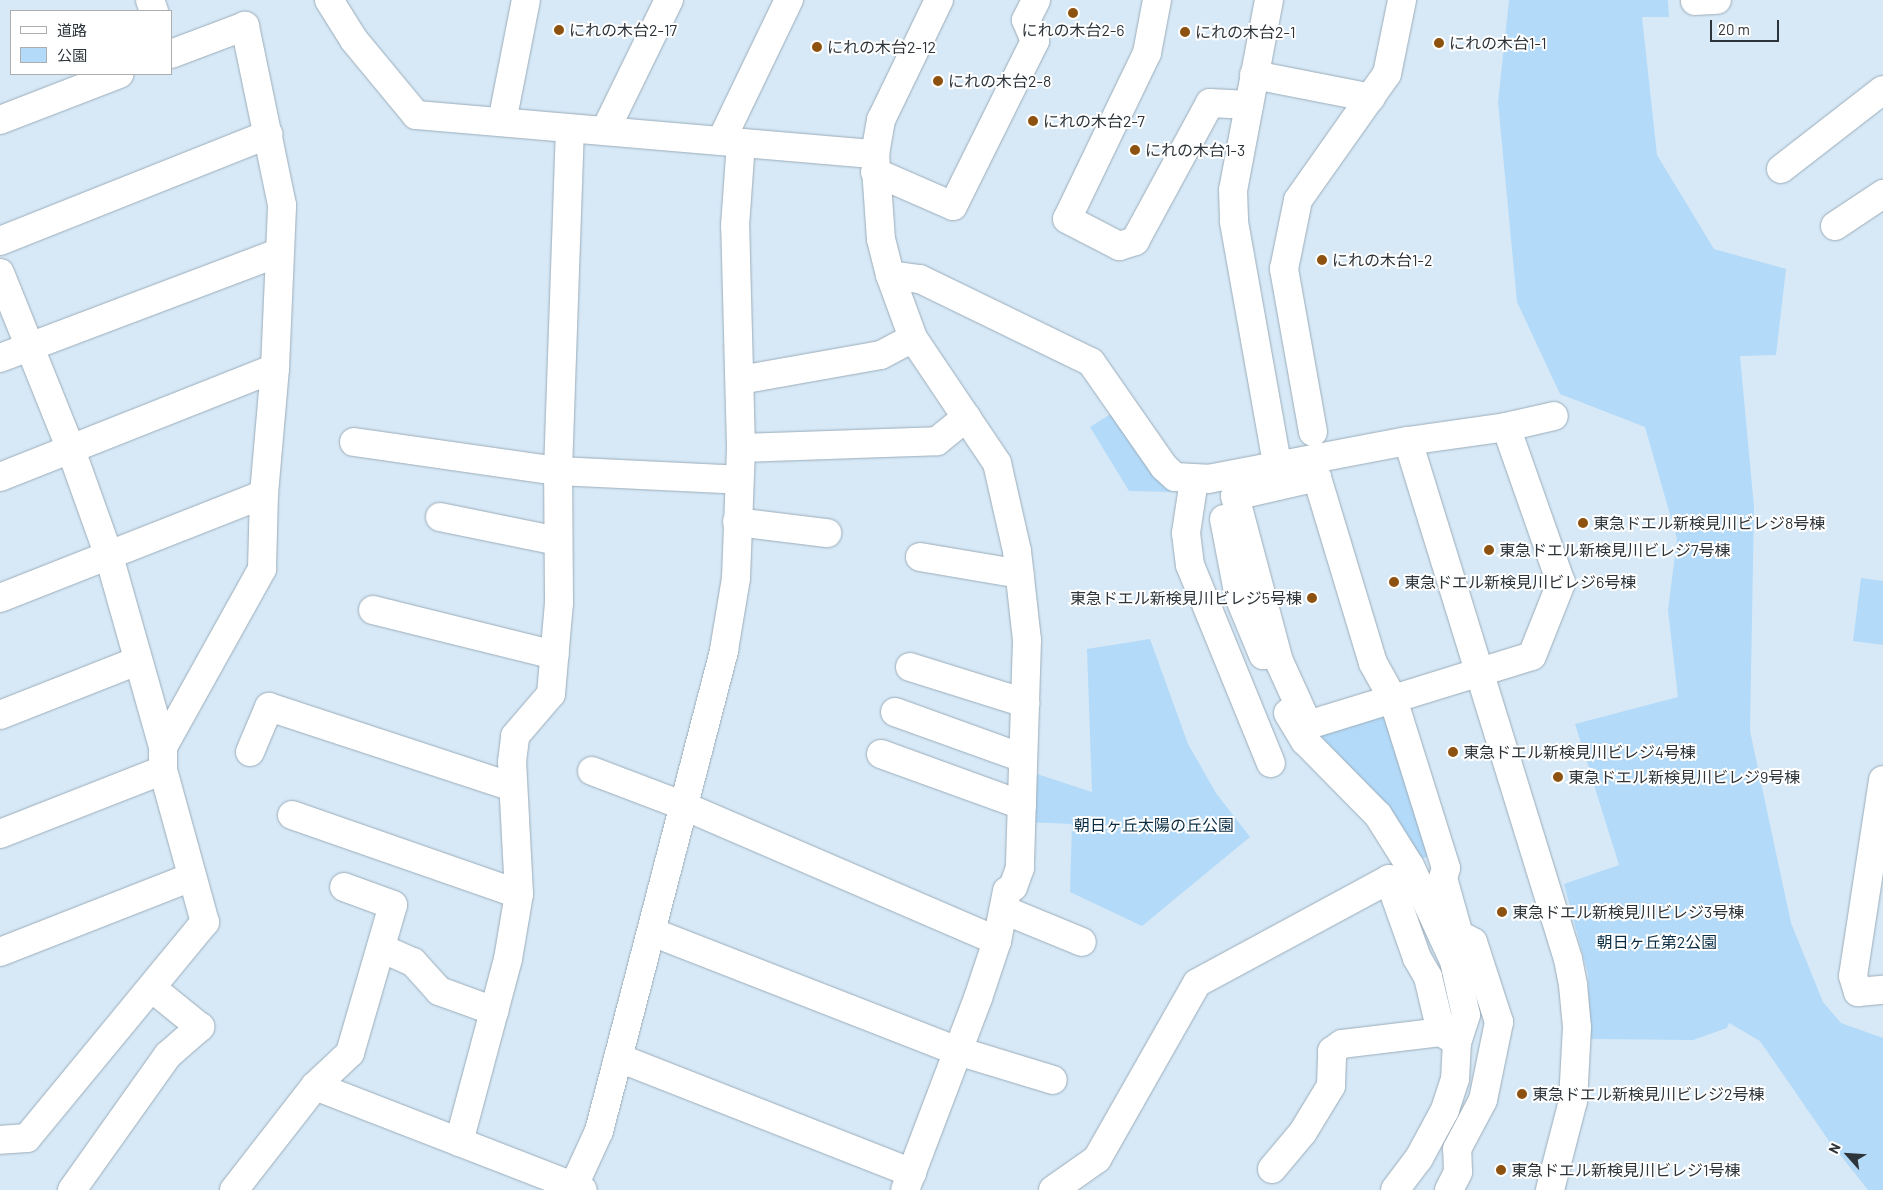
<!DOCTYPE html>
<meta charset="utf-8">
<style>
body{margin:0}
#map{position:relative;width:1883px;height:1190px;overflow:hidden;background:#d7e9f7;font-family:Barlow,"Noto Sans JP",sans-serif}
div>[style]{position:absolute}
.green>*{inset:0;background:#b3daf8}
.roads{filter:drop-shadow(0 0 1px #9bacb9) drop-shadow(0 0 1px #9bacb9)}
.minor>*{height:28px;margin:-14px;padding:0 14px;transform-origin:14px;border-radius:14px;background:#fff}
.dots>*{width:14px;height:14px;translate:-50% -50%;box-sizing:border-box;border:2px solid #fff;border-radius:50%}
span{translate:-50% -50%;white-space:nowrap;text-align:center;line-height:1.15;-webkit-text-stroke:4px #fff;paint-order:stroke}
.poi-label{font-size:16px;color:#2e353a}
.left{translate:0 -50%;text-align:left}
.right{translate:-100% -50%;text-align:right}
.park-label{font-size:16px;color:#082c43}
.legend{position:absolute;left:10px;top:10px;width:162px;height:65px;box-sizing:border-box;background:#fff;border:1px solid #abaeb0;margin:0;padding:6px 9px;list-style:none;font-size:15px;color:#2e353a}
.legend li{display:flex;align-items:center;gap:10px;height:25px}
.legend b{width:25px;border:1px solid #abaeb0}
.north{position:absolute;left:1823px;top:1130px;width:50px;height:50px;-webkit-text-stroke:4px #fff;paint-order:stroke;rotate:296deg;font-size:14px;font-weight:700;line-height:20px;text-align:center;color:#2e353a}
.north::after{content:'';display:block;margin:auto;width:18px;height:22px;background:#2e353a;clip-path:polygon(50% 0,100% 100%,50% 72%,0 100%)}
.scale{position:absolute;left:1710px;top:20px;width:69px;height:22px;box-sizing:border-box;border:2px solid #2e353a;border-top:0;padding-left:6px;font-size:15px;line-height:18px;white-space:nowrap;color:#2e353a;-webkit-text-stroke:4px #fff;paint-order:stroke}
</style>
<div id="map">
<div class="green">
<div style="clip-path:polygon(1509px 0,1668px 0,1669px 17px,1642px 17px,1657px 155px,1714px 249px,1786px 269px,1776px 355px,1740px 356px,1754px 507px,1750px 731px,1791px 923px,1823px 1002px,1841px 1023px,1883px 1038px,1883px 1190px,1868px 1190px,1829px 1141px,1760px 1041px,1729px 1023px,1727px 1028px,1693px 1040px,1590px 1039px,1588px 974px,1564px 884px,1619px 865px,1575px 724px,1678px 697px,1668px 610px,1677px 539px,1645px 427px,1560px 394px,1517px 302px,1498px 102px)"></div>
<div style="clip-path:polygon(1117px 410px,1173px 492px,1129px 491px,1090px 427px)"></div>
<div style="clip-path:polygon(1861px 578px,1883px 581px,1883px 645px,1853px 641px)"></div>
<div style="clip-path:polygon(1150px 639px,1188px 744px,1216px 793px,1250px 837px,1142px 926px,1070px 892px,1072px 824px,1026px 822px,1028px 771px,1092px 792px,1087px 649px)"></div>
<div style="clip-path:polygon(1381px 709px,1436px 854px,1418px 860px,1387px 806px,1315px 730px)"></div>
</div>
<div class="roads">
<div class="minor">
<div style="left:150px;top:0;width:12px;rotate:70deg"></div>
<div style="left:329px;top:0;width:47px;rotate:58deg"></div>
<div style="left:354px;top:40px;width:97px;rotate:50.4deg"></div>
<div style="left:416px;top:115px;width:461px;rotate:4.9deg"></div>
<div style="left:875px;top:154px;width:85px;rotate:86deg"></div>
<div style="left:881px;top:239px;width:37px;rotate:76deg"></div>
<div style="left:890px;top:275px;width:67px;rotate:69.9deg"></div>
<div style="left:913px;top:338px;width:151px;rotate:56.1deg"></div>
<div style="left:997px;top:463px;width:90px;rotate:77.2deg"></div>
<div style="left:1017px;top:551px;width:90px;rotate:83.6deg"></div>
<div style="left:1027px;top:640px;width:228px;rotate:91.8deg"></div>
<div style="left:1020px;top:868px;width:20px;rotate:110deg"></div>
<div style="left:1013px;top:887px;width:7px;rotate:146deg"></div>
<div style="left:1007px;top:891px;width:51px;rotate:101.3deg"></div>
<div style="left:997px;top:941px;width:60px;rotate:108.4deg"></div>
<div style="left:978px;top:998px;width:205px;rotate:110.8deg"></div>
<div style="left:1157px;top:0;width:54px;rotate:100.7deg"></div>
<div style="left:1147px;top:53px;width:184px;rotate:115.7deg"></div>
<div style="left:1067px;top:219px;width:59px;rotate:27.4deg"></div>
<div style="left:1119px;top:246px;width:17px;rotate:-17deg"></div>
<div style="left:1135px;top:241px;width:157px;rotate:-61.5deg"></div>
<div style="left:1210px;top:103px;width:39px;rotate:3deg"></div>
<div style="left:1269px;top:0;width:193px;rotate:100.7deg"></div>
<div style="left:1233px;top:190px;width:32px;rotate:88deg"></div>
<div style="left:1234px;top:222px;width:246px;rotate:79.9deg"></div>
<div style="left:1695px;top:1px;width:22px;rotate:-3deg"></div>
<div style="left:1254px;top:75px;width:119px;rotate:11.1deg"></div>
<div style="left:0;top:120px;width:128px;rotate:-21.1deg"></div>
<div style="left:502px;top:122px;width:124px;rotate:-78.9deg"></div>
<div style="left:605px;top:131px;width:146px;rotate:-64deg"></div>
<div style="left:721px;top:141px;width:157px;rotate:-64.3deg"></div>
<div style="left:875px;top:154px;width:35px;rotate:-80deg"></div>
<div style="left:881px;top:120px;width:133px;rotate:-64.2deg"></div>
<div style="left:1781px;top:169px;width:129px;rotate:-37.8deg"></div>
<div style="left:875px;top:172px;width:85px;rotate:23.6deg"></div>
<div style="left:953px;top:206px;width:184px;rotate:-63.6deg"></div>
<div style="left:1035px;top:41px;width:23px;rotate:-113deg"></div>
<div style="left:1026px;top:20px;width:22px;rotate:-63deg"></div>
<div style="left:1835px;top:226px;width:58px;rotate:-33.7deg"></div>
<div style="left:0;top:241px;width:289px;rotate:-21.7deg"></div>
<div style="left:0;top:273px;width:191px;rotate:68.1deg"></div>
<div style="left:71px;top:450px;width:113px;rotate:70.3deg"></div>
<div style="left:109px;top:556px;width:198px;rotate:74.2deg"></div>
<div style="left:163px;top:747px;width:23px;rotate:90deg"></div>
<div style="left:163px;top:770px;width:158px;rotate:74.6deg"></div>
<div style="left:205px;top:922px;width:280px;rotate:129.5deg"></div>
<div style="left:27px;top:1138px;width:27px;rotate:176deg"></div>
<div style="left:890px;top:275px;width:30px;rotate:8deg"></div>
<div style="left:920px;top:279px;width:190px;rotate:25.9deg"></div>
<div style="left:1091px;top:362px;width:128px;rotate:55.2deg"></div>
<div style="left:1164px;top:467px;width:15px;rotate:42deg"></div>
<div style="left:1175px;top:477px;width:33px;rotate:3deg"></div>
<div style="left:1208px;top:479px;width:204px;rotate:-10.8deg"></div>
<div style="left:1408px;top:441px;width:99px;rotate:-8.1deg"></div>
<div style="left:1506px;top:427px;width:49px;rotate:-12.9deg"></div>
<div style="left:0;top:358px;width:297px;rotate:-20.7deg"></div>
<div style="left:740px;top:380px;width:143px;rotate:-10.1deg"></div>
<div style="left:881px;top:355px;width:36px;rotate:-28deg"></div>
<div style="left:1313px;top:432px;width:166px;rotate:-100.1deg"></div>
<div style="left:1284px;top:269px;width:70px;rotate:-78.5deg"></div>
<div style="left:1298px;top:200px;width:154px;rotate:-54.8deg"></div>
<div style="left:1387px;top:74px;width:76px;rotate:-78.5deg"></div>
<div style="left:1408px;top:441px;width:542px;rotate:72.84deg"></div>
<div style="left:1568px;top:959px;width:26px;rotate:79deg"></div>
<div style="left:1573px;top:985px;width:42px;rotate:84.6deg"></div>
<div style="left:1577px;top:1027px;width:74px;rotate:93.1deg"></div>
<div style="left:1573px;top:1101px;width:92px;rotate:104.5deg"></div>
<div style="left:354px;top:442px;width:206px;rotate:8.1deg"></div>
<div style="left:558px;top:471px;width:181px;rotate:2.8deg"></div>
<div style="left:741px;top:448px;width:196px;rotate:-2deg"></div>
<div style="left:937px;top:441px;width:38px;rotate:-39deg"></div>
<div style="left:0;top:477px;width:296px;rotate:-21.6deg"></div>
<div style="left:1194px;top:480px;width:54px;rotate:98.6deg"></div>
<div style="left:1186px;top:533px;width:32px;rotate:83deg"></div>
<div style="left:1190px;top:565px;width:214px;rotate:67.8deg"></div>
<div style="left:440px;top:517px;width:120px;rotate:11.5deg"></div>
<div style="left:1224px;top:519px;width:79px;rotate:79.1deg"></div>
<div style="left:1239px;top:597px;width:63px;rotate:67.5deg"></div>
<div style="left:737px;top:522px;width:91px;rotate:7deg"></div>
<div style="left:920px;top:557px;width:101px;rotate:9.6deg"></div>
<div style="left:0;top:598px;width:284px;rotate:-21.5deg"></div>
<div style="left:373px;top:610px;width:187px;rotate:13.9deg"></div>
<div style="left:910px;top:667px;width:121px;rotate:17.4deg"></div>
<div style="left:895px;top:712px;width:136px;rotate:19.8deg"></div>
<div style="left:1288px;top:713px;width:33px;rotate:59deg"></div>
<div style="left:1305px;top:741px;width:104px;rotate:45.4deg"></div>
<div style="left:1378px;top:815px;width:60px;rotate:57.9deg"></div>
<div style="left:1410px;top:866px;width:105px;rotate:65.1deg"></div>
<div style="left:1454px;top:961px;width:55px;rotate:77.5deg"></div>
<div style="left:1466px;top:1015px;width:28px;rotate:108deg"></div>
<div style="left:0;top:715px;width:147px;rotate:-21.5deg"></div>
<div style="left:163px;top:747px;width:204px;rotate:-60.9deg"></div>
<div style="left:262px;top:569px;width:75px;rotate:-88.5deg"></div>
<div style="left:264px;top:494px;width:126px;rotate:-85deg"></div>
<div style="left:275px;top:368px;width:163px;rotate:-87.5deg"></div>
<div style="left:282px;top:205px;width:183px;rotate:-101.7deg"></div>
<div style="left:245px;top:26px;width:79px;rotate:159.3deg"></div>
<div style="left:250px;top:752px;width:49px;rotate:-67.1deg"></div>
<div style="left:269px;top:707px;width:257px;rotate:18.2deg"></div>
<div style="left:881px;top:754px;width:150px;rotate:19.9deg"></div>
<div style="left:592px;top:771px;width:98px;rotate:20.8deg"></div>
<div style="left:684px;top:806px;width:341px;rotate:23.3deg"></div>
<div style="left:1883px;top:780px;width:198px;rotate:98.7deg"></div>
<div style="left:1853px;top:976px;width:17px;rotate:73deg"></div>
<div style="left:1858px;top:992px;width:25px;rotate:-5deg"></div>
<div style="left:292px;top:815px;width:240px;rotate:19.2deg"></div>
<div style="left:0;top:834px;width:175px;rotate:-21.4deg"></div>
<div style="left:1004px;top:910px;width:84px;rotate:22.3deg"></div>
<div style="left:652px;top:932px;width:328px;rotate:21.3deg"></div>
<div style="left:958px;top:1051px;width:99px;rotate:17deg"></div>
<div style="left:381px;top:948px;width:35px;rotate:24deg"></div>
<div style="left:413px;top:962px;width:39px;rotate:48deg"></div>
<div style="left:439px;top:991px;width:59px;rotate:20deg"></div>
<div style="left:0;top:952px;width:205px;rotate:-21.4deg"></div>
<div style="left:619px;top:1058px;width:315px;rotate:21.4deg"></div>
<div style="left:315px;top:1086px;width:287px;rotate:21.2deg"></div>
<div style="left:459px;top:1142px;width:189px;rotate:-75deg"></div>
<div style="left:508px;top:959px;width:66px;rotate:-80.4deg"></div>
<div style="left:519px;top:894px;width:132px;rotate:-93deg"></div>
<div style="left:512px;top:762px;width:26px;rotate:-83deg"></div>
<div style="left:515px;top:736px;width:55px;rotate:-49.4deg"></div>
<div style="left:551px;top:694px;width:91px;rotate:-85deg"></div>
<div style="left:559px;top:603px;width:132px;rotate:-90.4deg"></div>
<div style="left:558px;top:471px;width:342px;rotate:-88deg"></div>
<div style="left:1272px;top:1169px;width:48px;rotate:-50deg"></div>
<div style="left:1303px;top:1132px;width:54px;rotate:-58.7deg"></div>
<div style="left:1331px;top:1086px;width:35px;rotate:-88deg"></div>
<div style="left:1332px;top:1051px;width:12px;rotate:-35deg"></div>
<div style="left:1342px;top:1044px;width:100px;rotate:-6.9deg"></div>
<div style="left:72px;top:1190px;width:166px;rotate:-54.6deg"></div>
<div style="left:168px;top:1055px;width:43px;rotate:-41.2deg"></div>
<div style="left:200px;top:1027px;width:60px;rotate:-141deg"></div>
<div style="left:234px;top:1190px;width:132px;rotate:-52.1deg"></div>
<div style="left:315px;top:1086px;width:48px;rotate:-43.3deg"></div>
<div style="left:350px;top:1053px;width:154px;rotate:-73.8deg"></div>
<div style="left:393px;top:905px;width:52px;rotate:-159.8deg"></div>
<div style="left:572px;top:1190px;width:65px;rotate:-65.4deg"></div>
<div style="left:599px;top:1131px;width:497px;rotate:-75.4deg"></div>
<div style="left:724px;top:650px;width:73px;rotate:-80.5deg"></div>
<div style="left:736px;top:578px;width:130px;rotate:-87.8deg"></div>
<div style="left:741px;top:448px;width:222px;rotate:-91.5deg"></div>
<div style="left:735px;top:226px;width:83px;rotate:-85.9deg"></div>
<div style="left:1053px;top:1190px;width:54px;rotate:-35.2deg"></div>
<div style="left:1097px;top:1159px;width:202px;rotate:-60.4deg"></div>
<div style="left:1197px;top:983px;width:218px;rotate:-28.4deg"></div>
<div style="left:1389px;top:879px;width:84px;rotate:70.5deg"></div>
<div style="left:1417px;top:958px;width:22px;rotate:60deg"></div>
<div style="left:1428px;top:977px;width:57px;rotate:76.7deg"></div>
<div style="left:1441px;top:1032px;width:19px;rotate:32deg"></div>
<div style="left:1457px;top:1042px;width:37px;rotate:93deg"></div>
<div style="left:1455px;top:1079px;width:33px;rotate:108deg"></div>
<div style="left:1445px;top:1110px;width:55px;rotate:118.4deg"></div>
<div style="left:1419px;top:1158px;width:40px;rotate:127deg"></div>
<div style="left:1449px;top:1190px;width:20px;rotate:-63deg"></div>
<div style="left:1458px;top:1172px;width:23px;rotate:-92deg"></div>
<div style="left:1457px;top:1149px;width:55px;rotate:-62deg"></div>
<div style="left:1483px;top:1100px;width:80px;rotate:-78.4deg"></div>
<div style="left:1499px;top:1022px;width:84px;rotate:-108deg"></div>
<div style="left:1473px;top:942px;width:16px;rotate:-153deg"></div>
<div style="left:1459px;top:935px;width:59px;rotate:-105.7deg"></div>
<div style="left:1443px;top:878px;width:10px;rotate:-73deg"></div>
<div style="left:1446px;top:868px;width:177px;rotate:-107.4deg"></div>
<div style="left:1393px;top:699px;width:41px;rotate:-119.1deg"></div>
<div style="left:1373px;top:663px;width:194px;rotate:-106.8deg"></div>
<div style="left:1317px;top:477px;width:84px;rotate:167deg"></div>
<div style="left:1235px;top:496px;width:171px;rotate:75.1deg"></div>
<div style="left:1279px;top:661px;width:70px;rotate:65.6deg"></div>
<div style="left:1308px;top:725px;width:89px;rotate:-17deg"></div>
<div style="left:1393px;top:699px;width:145px;rotate:-17.2deg"></div>
<div style="left:1532px;top:656px;width:79px;rotate:-68.3deg"></div>
<div style="left:1561px;top:583px;width:165px;rotate:-109.4deg"></div>
</div>
</div>
<div class="dots">
<div style="left:1073px;top:13px;background:#8d520f"></div>
<div style="left:559px;top:30px;background:#8d520f"></div>
<div style="left:1185px;top:32px;background:#8d520f"></div>
<div style="left:1439px;top:43px;background:#8d520f"></div>
<div style="left:817px;top:47px;background:#8d520f"></div>
<div style="left:938px;top:81px;background:#8d520f"></div>
<div style="left:1033px;top:121px;background:#8d520f"></div>
<div style="left:1135px;top:150px;background:#8d520f"></div>
<div style="left:1322px;top:260px;background:#8d520f"></div>
<div style="left:1583px;top:523px;background:#8d520f"></div>
<div style="left:1489px;top:550px;background:#8d520f"></div>
<div style="left:1394px;top:582px;background:#8d520f"></div>
<div style="left:1312px;top:598px;background:#8d520f"></div>
<div style="left:1453px;top:752px;background:#8d520f"></div>
<div style="left:1558px;top:777px;background:#8d520f"></div>
<div style="left:1502px;top:912px;background:#8d520f"></div>
<div style="left:1522px;top:1094px;background:#8d520f"></div>
<div style="left:1501px;top:1170px;background:#8d520f"></div>
</div>
<div class="poi-label">
<span class="left" style="left:569px;top:30px">にれの木台2-17</span>
<span style="left:1073px;top:30px">にれの木台2-6</span>
<span class="left" style="left:1195px;top:32px">にれの木台2-1</span>
<span class="left" style="left:1449px;top:43px">にれの木台1-1</span>
<span class="left" style="left:827px;top:47px">にれの木台2-12</span>
<span class="left" style="left:948px;top:81px">にれの木台2-8</span>
<span class="left" style="left:1043px;top:121px">にれの木台2-7</span>
<span class="left" style="left:1145px;top:150px">にれの木台1-3</span>
<span class="left" style="left:1332px;top:260px">にれの木台1-2</span>
<span class="left" style="left:1593px;top:523px">東急ドエル新検見川ビレジ8号棟</span>
<span class="left" style="left:1499px;top:550px">東急ドエル新検見川ビレジ7号棟</span>
<span class="left" style="left:1404px;top:582px">東急ドエル新検見川ビレジ6号棟</span>
<span class="right" style="left:1302px;top:598px">東急ドエル新検見川ビレジ5号棟</span>
<span class="left" style="left:1463px;top:752px">東急ドエル新検見川ビレジ4号棟</span>
<span class="left" style="left:1568px;top:777px">東急ドエル新検見川ビレジ9号棟</span>
<span class="left" style="left:1512px;top:912px">東急ドエル新検見川ビレジ3号棟</span>
<span class="left" style="left:1532px;top:1094px">東急ドエル新検見川ビレジ2号棟</span>
<span class="left" style="left:1511px;top:1170px">東急ドエル新検見川ビレジ1号棟</span>
</div>
<div class="park-label">
<span style="left:1154px;top:825px">朝日ヶ丘太陽の丘公園</span>
<span style="left:1657px;top:942px">朝日ヶ丘第2公園</span>
</div>
<ul class="legend">
<li><b style="height:6px;background:#fff"></b>道路</li>
<li><b style="height:14px;background:#b3daf8"></b>公園</li>
</ul>
<div class="north">N</div>
<div class="scale">20 m</div>
</div>
